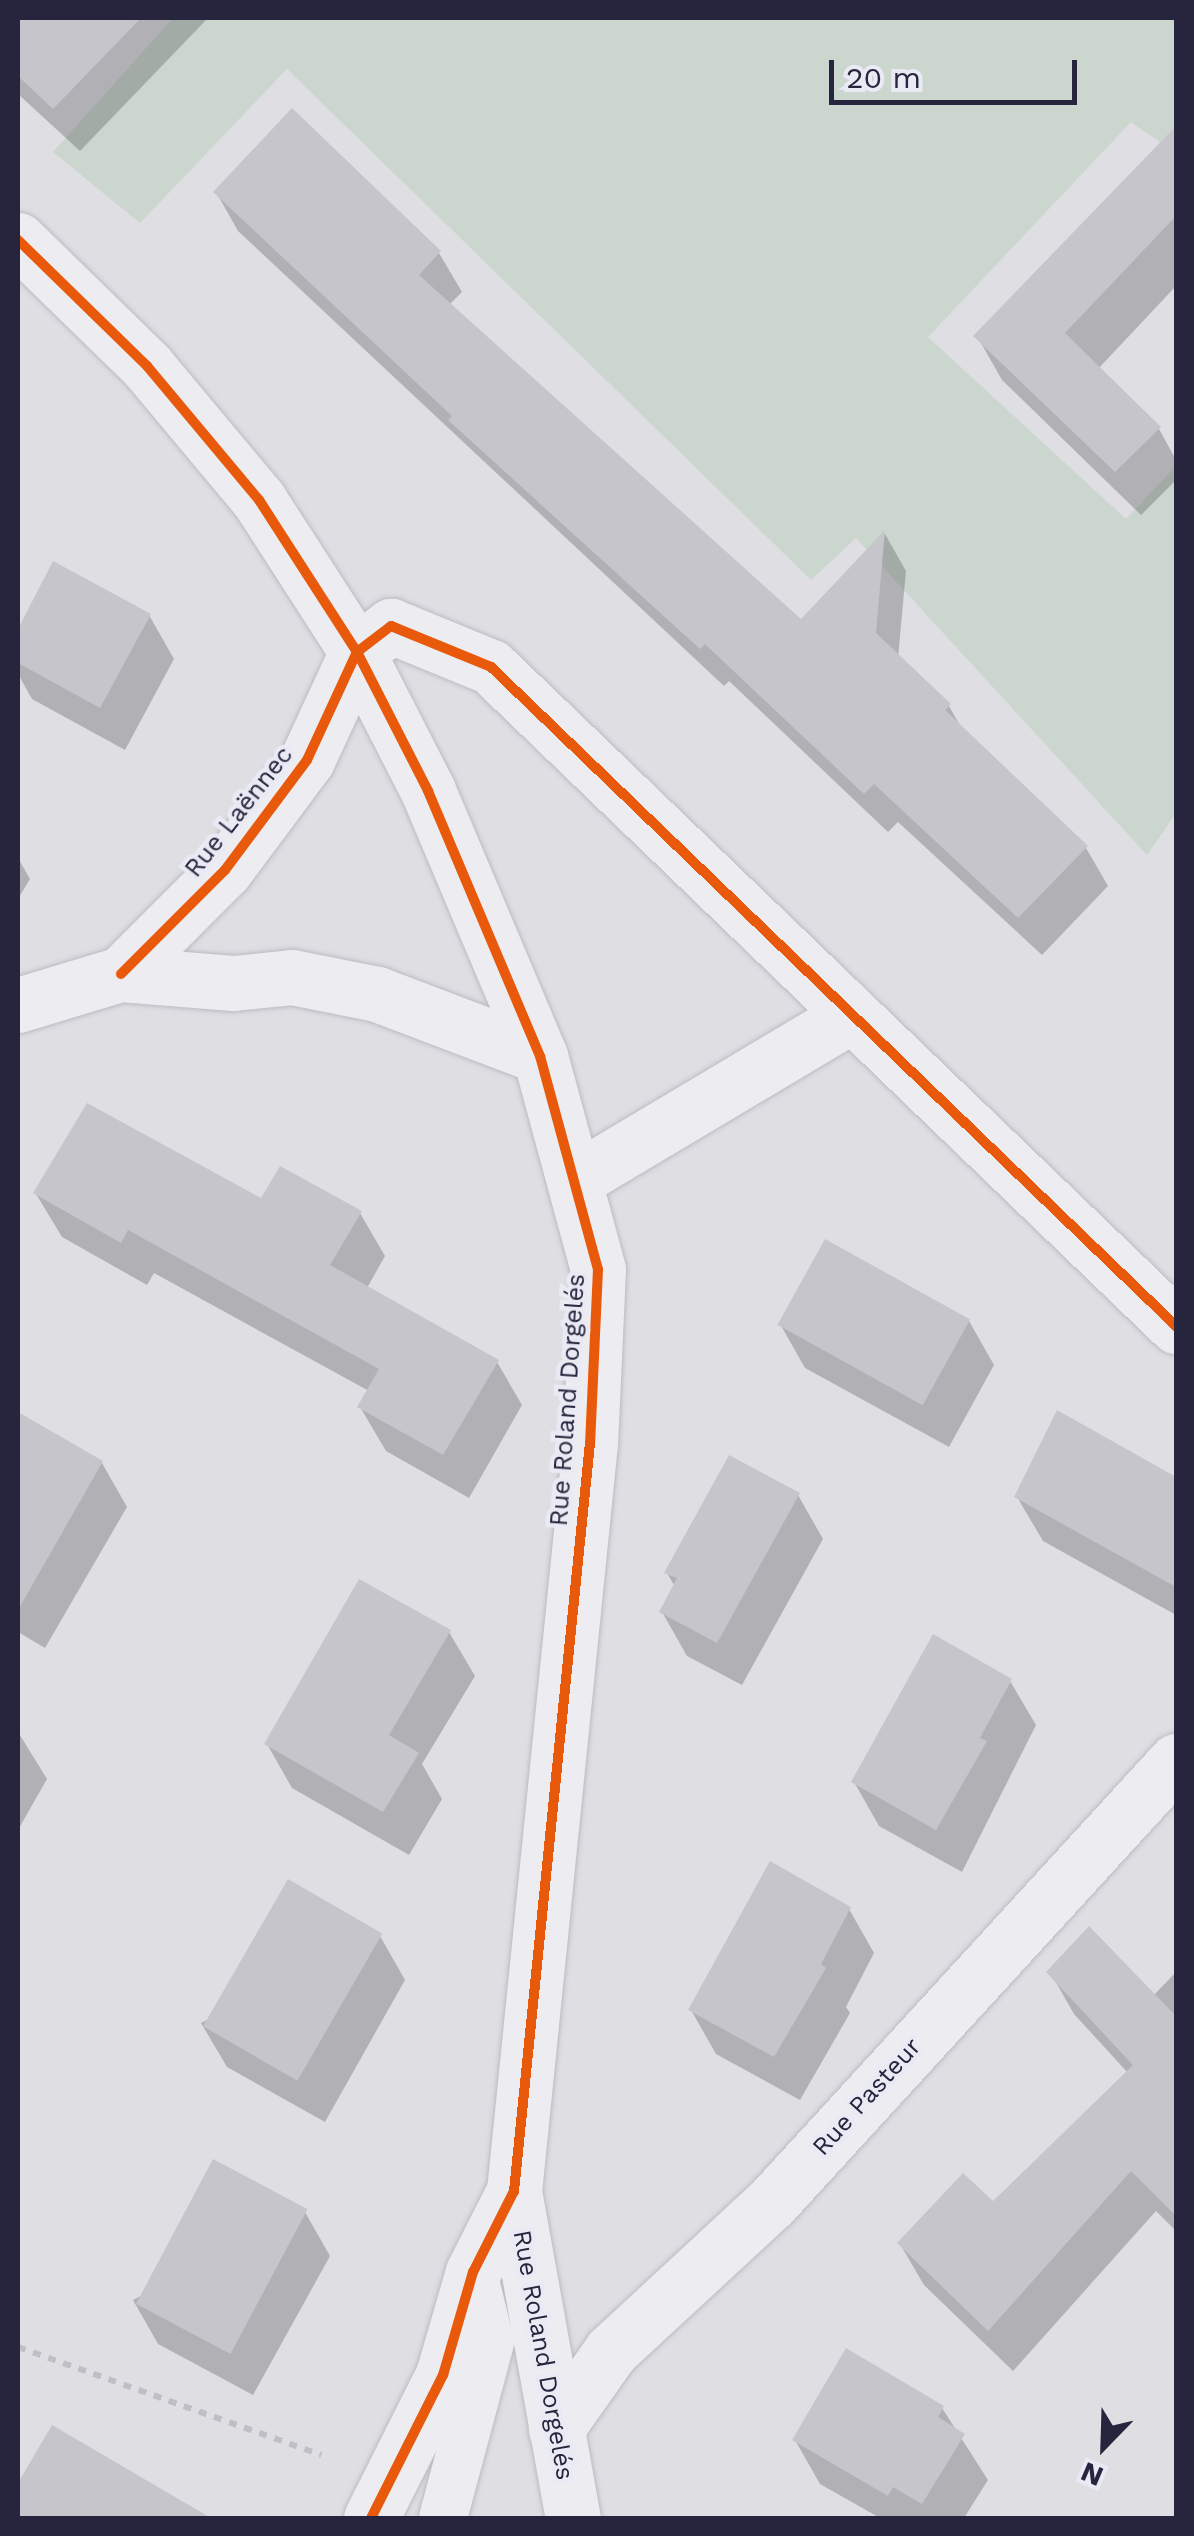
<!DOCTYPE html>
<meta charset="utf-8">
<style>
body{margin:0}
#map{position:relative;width:1194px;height:2536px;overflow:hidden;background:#dedee3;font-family:"Work Sans",sans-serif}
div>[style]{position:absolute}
.green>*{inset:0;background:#cbd6cf}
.shadow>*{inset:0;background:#0003}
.building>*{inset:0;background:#c5c5cb;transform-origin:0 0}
.path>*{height:6px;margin-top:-3px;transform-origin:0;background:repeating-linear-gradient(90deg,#bfbfc5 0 8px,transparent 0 16px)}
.roads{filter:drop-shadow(0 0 2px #bbbbc1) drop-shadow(0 0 2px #bbbbc1)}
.lane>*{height:48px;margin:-24px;padding:0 24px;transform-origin:24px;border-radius:24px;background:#ededf1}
.street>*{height:55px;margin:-27.5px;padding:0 27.5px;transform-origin:27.5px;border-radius:27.5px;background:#ededf1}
.cycleway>*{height:10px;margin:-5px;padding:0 5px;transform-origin:5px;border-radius:5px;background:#e8590c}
span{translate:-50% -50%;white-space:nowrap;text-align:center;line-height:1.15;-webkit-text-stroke:9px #eaeaf4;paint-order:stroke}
.street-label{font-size:25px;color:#26253d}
.frame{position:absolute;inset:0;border:20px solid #26253d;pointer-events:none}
.north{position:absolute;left:1054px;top:2396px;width:100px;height:100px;-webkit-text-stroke:8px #eaeaf4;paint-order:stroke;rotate:203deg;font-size:28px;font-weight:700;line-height:40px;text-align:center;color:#26253d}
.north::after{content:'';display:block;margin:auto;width:35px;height:45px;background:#26253d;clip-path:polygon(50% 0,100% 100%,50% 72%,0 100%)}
.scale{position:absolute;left:829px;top:60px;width:248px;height:45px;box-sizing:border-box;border:5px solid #26253d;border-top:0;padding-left:12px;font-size:30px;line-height:35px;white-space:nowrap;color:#26253d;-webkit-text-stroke:8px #eaeaf4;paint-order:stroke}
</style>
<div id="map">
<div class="green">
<div style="clip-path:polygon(173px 18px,1176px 18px,1176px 153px,1131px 122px,928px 337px,1126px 519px,1176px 466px,1176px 813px,1147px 855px,856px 538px,811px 580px,287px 69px,140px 223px,53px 152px)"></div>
</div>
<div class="shadow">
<div style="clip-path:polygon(18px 18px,208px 18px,80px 151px,18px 94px)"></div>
<div style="clip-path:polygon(1146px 161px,1176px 190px,1176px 286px,1098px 369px,1159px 429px,1176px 460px,1176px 480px,1141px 515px,1002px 380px,977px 336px)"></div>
<div style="clip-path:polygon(216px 192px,439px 253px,462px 292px,449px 305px,801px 622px,885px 534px,906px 571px,898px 658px,949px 706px,963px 731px,1086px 848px,1108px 886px,1042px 955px,898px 822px,888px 832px,729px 681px,724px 686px,238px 231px)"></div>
<div style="clip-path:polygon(54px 565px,149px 615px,174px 659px,125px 750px,32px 699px,18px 674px,18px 635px)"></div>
<div style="clip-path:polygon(18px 858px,30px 879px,18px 899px)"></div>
<div style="clip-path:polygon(36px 1194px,262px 1201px,360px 1213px,385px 1256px,367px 1288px,497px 1362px,522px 1405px,469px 1498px,386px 1451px,360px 1407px,369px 1391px,154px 1273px,147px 1285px,62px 1237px)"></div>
<div style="clip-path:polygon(969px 1321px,994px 1365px,949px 1447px,805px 1368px,780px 1324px)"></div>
<div style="clip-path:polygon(1058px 1414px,1176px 1480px,1176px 1615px,1043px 1541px,1017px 1497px)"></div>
<div style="clip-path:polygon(23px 1418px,102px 1463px,127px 1507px,45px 1648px,18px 1632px,18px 1427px)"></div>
<div style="clip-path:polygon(798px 1495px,823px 1539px,742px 1685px,687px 1656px,662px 1612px,675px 1587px,667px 1573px)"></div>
<div style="clip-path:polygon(449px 1632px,475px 1676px,422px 1764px,442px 1799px,409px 1855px,292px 1788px,267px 1744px)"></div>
<div style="clip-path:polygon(1010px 1681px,1036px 1725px,962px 1872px,879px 1826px,854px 1782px)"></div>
<div style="clip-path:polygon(18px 1732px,47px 1779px,18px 1830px)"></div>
<div style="clip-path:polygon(849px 1909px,874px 1953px,846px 2007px,850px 2013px,800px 2100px,716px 2054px,691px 2010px)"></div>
<div style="clip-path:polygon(380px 1936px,405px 1980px,325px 2122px,227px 2067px,201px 2023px)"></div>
<div style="clip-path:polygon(1050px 1972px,1153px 1996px,1176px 1972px,1176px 2231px,1156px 2211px,1013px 2371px,924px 2285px,900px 2244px,993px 2204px,1128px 2073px,1074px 2014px)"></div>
<div style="clip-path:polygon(305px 2212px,330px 2256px,253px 2395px,158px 2344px,133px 2300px)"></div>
<div style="clip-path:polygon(942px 2408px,988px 2480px,964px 2518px,880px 2518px,820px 2484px,795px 2440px)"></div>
<div style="clip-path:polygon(53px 2429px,161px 2492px,176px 2518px,18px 2518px,18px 2488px)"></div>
</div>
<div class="building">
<div style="clip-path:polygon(18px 18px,141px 18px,53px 109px,18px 76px)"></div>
<div style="clip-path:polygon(292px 108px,441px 251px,419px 275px,801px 619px,885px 530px,876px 633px,951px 704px,945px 710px,1088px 846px,1018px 918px,874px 784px,864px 794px,705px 644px,700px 649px,448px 420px,452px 416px,213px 192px)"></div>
<div style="clip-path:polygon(1176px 126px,1176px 216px,1065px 333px,1161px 427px,1115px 472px,973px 336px)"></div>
<div style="clip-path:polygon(53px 561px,151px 614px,100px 708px,18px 663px,18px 629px)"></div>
<div style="clip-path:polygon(87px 1103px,261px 1198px,280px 1166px,362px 1211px,330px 1265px,499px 1360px,443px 1455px,357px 1407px,379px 1369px,128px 1230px,121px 1243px,33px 1193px)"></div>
<div style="left:825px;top:1239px;width:166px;height:98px;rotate:29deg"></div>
<div style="clip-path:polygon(1057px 1410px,1176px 1477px,1176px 1587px,1014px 1497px)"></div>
<div style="clip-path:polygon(18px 1412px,103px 1461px,18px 1610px)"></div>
<div style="clip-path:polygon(729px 1455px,800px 1493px,717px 1643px,659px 1612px,677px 1578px,664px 1573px)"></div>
<div style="clip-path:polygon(359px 1579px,451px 1630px,389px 1735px,419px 1753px,383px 1812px,264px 1744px)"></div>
<div style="clip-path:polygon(933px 1634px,1012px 1679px,980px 1738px,987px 1741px,936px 1830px,851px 1782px)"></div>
<div style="clip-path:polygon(770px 1861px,851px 1907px,821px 1964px,826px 1968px,774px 2057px,688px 2010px)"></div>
<div style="left:288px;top:1879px;width:109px;height:170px;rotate:30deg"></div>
<div style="clip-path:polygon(1089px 1926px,1176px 2016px,1176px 2216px,1131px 2171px,988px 2331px,897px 2243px,963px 2173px,993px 2201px,1133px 2065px,1046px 1972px)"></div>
<div style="left:213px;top:2159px;width:107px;height:164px;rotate:28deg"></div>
<div style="clip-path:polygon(846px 2348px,944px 2406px,938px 2417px,965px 2434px,922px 2504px,893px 2487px,888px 2496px,792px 2440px)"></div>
<div style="clip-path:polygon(52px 2425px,211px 2518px,18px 2518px,18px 2483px)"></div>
</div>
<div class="path">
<div style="left:18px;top:2347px;width:322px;rotate:19.6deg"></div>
</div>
<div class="roads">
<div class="lane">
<div style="left:443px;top:2518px;width:182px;rotate:-75deg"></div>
<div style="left:490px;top:2342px;width:72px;rotate:-103.7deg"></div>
</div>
<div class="street">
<div style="left:18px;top:240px;width:180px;rotate:44.3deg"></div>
<div style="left:147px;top:366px;width:175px;rotate:50.1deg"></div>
<div style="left:259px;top:500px;width:181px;rotate:57.2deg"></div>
<div style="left:357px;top:652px;width:156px;rotate:62.9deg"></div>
<div style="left:428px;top:791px;width:288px;rotate:67.1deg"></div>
<div style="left:540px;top:1056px;width:221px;rotate:74.8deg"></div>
<div style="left:598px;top:1269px;width:174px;rotate:92.6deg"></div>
<div style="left:590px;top:1443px;width:752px;rotate:95.8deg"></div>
<div style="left:514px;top:2191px;width:332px;rotate:79.8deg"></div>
<div style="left:121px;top:974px;width:147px;rotate:-45deg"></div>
<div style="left:225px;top:870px;width:137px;rotate:-53.3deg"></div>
<div style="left:307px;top:760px;width:119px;rotate:-65.2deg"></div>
<div style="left:357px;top:652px;width:43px;rotate:-37.4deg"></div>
<div style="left:391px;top:626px;width:108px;rotate:22.3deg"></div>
<div style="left:491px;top:667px;width:951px;rotate:43.89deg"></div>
<div style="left:18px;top:1005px;width:108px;rotate:-16.8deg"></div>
<div style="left:121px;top:974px;width:112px;rotate:4.6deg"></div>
<div style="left:233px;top:983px;width:59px;rotate:-5.8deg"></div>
<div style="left:292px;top:977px;width:87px;rotate:11.3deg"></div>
<div style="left:377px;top:994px;width:174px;rotate:20.8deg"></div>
<div style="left:575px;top:1180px;width:320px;rotate:-30.8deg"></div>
<div style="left:556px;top:2429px;width:95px;rotate:-54.8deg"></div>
<div style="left:611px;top:2351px;width:219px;rotate:-42.8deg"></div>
<div style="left:772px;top:2202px;width:598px;rotate:-47.51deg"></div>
<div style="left:371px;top:2518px;width:160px;rotate:-63.3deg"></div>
<div style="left:443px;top:2375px;width:107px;rotate:-73.8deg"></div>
<div style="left:473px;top:2272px;width:91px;rotate:-63.2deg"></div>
</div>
</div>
<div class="cycleway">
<div style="left:18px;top:240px;width:180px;rotate:44.3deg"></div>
<div style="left:147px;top:366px;width:175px;rotate:50.1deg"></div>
<div style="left:259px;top:500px;width:181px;rotate:57.2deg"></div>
<div style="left:357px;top:652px;width:156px;rotate:62.9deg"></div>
<div style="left:428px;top:791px;width:288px;rotate:67.1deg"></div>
<div style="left:540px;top:1056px;width:221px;rotate:74.8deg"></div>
<div style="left:598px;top:1269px;width:174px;rotate:92.6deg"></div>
<div style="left:590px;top:1443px;width:752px;rotate:95.8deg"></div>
<div style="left:514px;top:2191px;width:91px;rotate:116.8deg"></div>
<div style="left:473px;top:2272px;width:107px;rotate:106.2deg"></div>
<div style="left:443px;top:2375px;width:160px;rotate:116.7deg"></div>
<div style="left:121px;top:974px;width:147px;rotate:-45deg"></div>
<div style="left:225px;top:870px;width:137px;rotate:-53.3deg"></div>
<div style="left:307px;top:760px;width:119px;rotate:-65.2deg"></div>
<div style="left:357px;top:652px;width:43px;rotate:-37.4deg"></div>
<div style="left:391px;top:626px;width:108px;rotate:22.3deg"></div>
<div style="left:491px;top:667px;width:951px;rotate:43.89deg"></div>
</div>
<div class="street-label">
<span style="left:239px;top:812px;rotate:-52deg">Rue Laënnec</span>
<span style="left:568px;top:1400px;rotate:-86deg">Rue Roland Dorgelés</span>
<span style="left:867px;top:2097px;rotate:-48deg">Rue Pasteur</span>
<span style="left:543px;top:2355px;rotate:80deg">Rue Roland Dorgelés</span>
</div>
<div class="frame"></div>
<div class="north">N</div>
<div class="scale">20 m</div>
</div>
